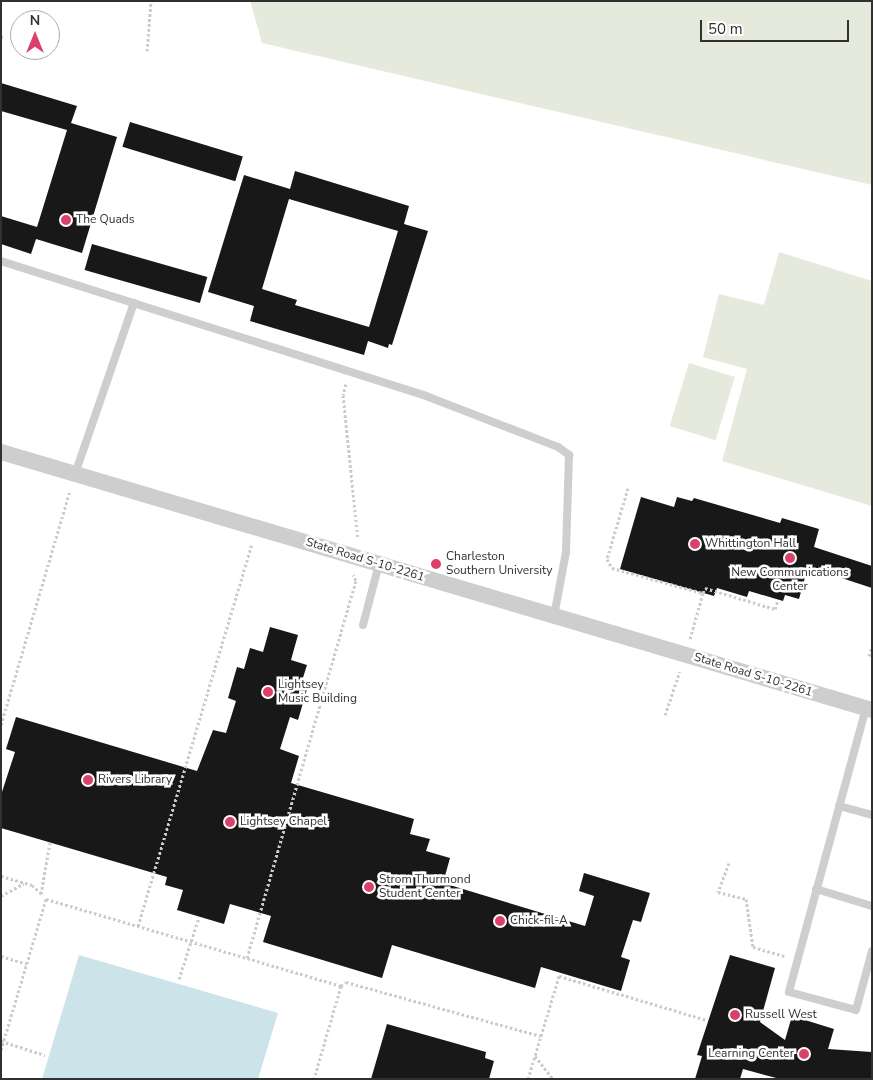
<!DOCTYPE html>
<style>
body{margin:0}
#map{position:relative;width:873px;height:1080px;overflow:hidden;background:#fff;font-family:"Nunito Sans",sans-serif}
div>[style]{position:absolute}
.green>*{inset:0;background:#e6eadd;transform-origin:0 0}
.water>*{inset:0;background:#cbe3e9}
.building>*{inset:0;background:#181818;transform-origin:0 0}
.path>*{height:3px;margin-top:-1.5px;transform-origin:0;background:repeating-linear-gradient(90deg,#cbcbcb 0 2.5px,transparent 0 5px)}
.lane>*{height:8px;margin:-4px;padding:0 4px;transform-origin:4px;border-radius:4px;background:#cecece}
.street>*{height:16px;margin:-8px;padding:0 8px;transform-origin:8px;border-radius:8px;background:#cecece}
.dots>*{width:14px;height:14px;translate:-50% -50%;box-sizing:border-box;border:2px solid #fff;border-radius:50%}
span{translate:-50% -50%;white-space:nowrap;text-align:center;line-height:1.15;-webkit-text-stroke:5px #fff;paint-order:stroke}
.poi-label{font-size:12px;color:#313131}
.left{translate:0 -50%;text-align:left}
.right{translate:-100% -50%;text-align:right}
.street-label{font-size:12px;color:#313131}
.frame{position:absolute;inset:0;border:2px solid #313131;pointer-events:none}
.north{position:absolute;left:10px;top:10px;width:50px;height:50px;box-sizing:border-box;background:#fff;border:1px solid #adadad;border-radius:50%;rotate:0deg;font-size:14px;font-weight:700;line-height:20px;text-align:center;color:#313131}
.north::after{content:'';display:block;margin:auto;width:18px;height:22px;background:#da416a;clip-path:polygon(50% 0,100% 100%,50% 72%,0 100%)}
.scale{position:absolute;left:700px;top:20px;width:149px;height:22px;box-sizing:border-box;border:2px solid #313131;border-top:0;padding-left:6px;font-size:15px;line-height:18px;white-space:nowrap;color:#313131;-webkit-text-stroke:4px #fff;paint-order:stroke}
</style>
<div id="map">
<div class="green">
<div style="clip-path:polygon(250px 1px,872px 1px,872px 185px,262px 43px)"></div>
<div style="clip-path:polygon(779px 252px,872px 281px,872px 506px,722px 461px,747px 369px,703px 357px,719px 294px,764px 305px)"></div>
<div style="left:689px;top:363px;width:48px;height:66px;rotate:17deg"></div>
</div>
<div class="water">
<div style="clip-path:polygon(79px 955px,278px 1013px,258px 1079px,42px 1079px)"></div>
</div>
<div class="building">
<div style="clip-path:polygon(1px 83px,77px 106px,71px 123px,117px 137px,82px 253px,36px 239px,31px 254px,1px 244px,1px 216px,37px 227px,67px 130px,1px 111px)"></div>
<div style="left:130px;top:122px;width:118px;height:26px;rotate:17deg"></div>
<div style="clip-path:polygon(evenodd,295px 171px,409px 206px,404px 224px,428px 231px,392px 345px,389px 344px,388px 348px,368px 341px,364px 355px,250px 321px,254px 306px,208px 292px,244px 175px,290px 189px,295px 171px,289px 199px,398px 231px,369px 327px,295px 305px,297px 300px,262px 289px,289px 199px)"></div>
<div style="left:92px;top:244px;width:120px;height:27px;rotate:16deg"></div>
<div style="clip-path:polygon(641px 497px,674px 507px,677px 497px,692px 501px,694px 498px,780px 523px,782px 518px,819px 529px,814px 547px,872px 566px,872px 588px,808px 567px,799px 599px,785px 595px,783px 601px,749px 591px,747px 597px,717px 588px,714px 596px,620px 569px)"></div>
<div style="clip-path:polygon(270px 627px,298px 635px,291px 660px,307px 665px,301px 684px,308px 686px,298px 720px,290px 717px,280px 749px,299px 756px,291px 783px,414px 819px,410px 834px,430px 839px,426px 851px,450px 858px,443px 883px,585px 926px,594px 896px,579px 891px,584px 873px,650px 893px,641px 922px,633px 920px,621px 957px,630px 960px,621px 991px,541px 967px,535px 988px,392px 945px,382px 978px,263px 942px,271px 916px,230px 904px,224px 924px,177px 910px,183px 890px,165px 885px,167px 877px,1px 828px,1px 795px,15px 752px,6px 749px,16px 717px,197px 771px,213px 730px,226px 733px,236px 701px,228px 698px,237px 667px,244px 669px,250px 648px,263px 652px)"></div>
<div style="clip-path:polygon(730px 955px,775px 968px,760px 1022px,785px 1040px,792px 1016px,834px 1029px,828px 1049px,872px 1052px,872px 1079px,780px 1079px,743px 1069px,740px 1079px,695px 1079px,702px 1056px,697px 1055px)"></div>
<div style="clip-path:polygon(387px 1024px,486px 1052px,485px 1058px,494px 1061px,489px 1079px,371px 1079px)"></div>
</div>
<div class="path">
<div style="left:1px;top:37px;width:3px"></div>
<div style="left:147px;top:51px;width:50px;rotate:-85.4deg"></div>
<div style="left:346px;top:384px;width:11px;rotate:105deg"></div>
<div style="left:343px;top:395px;width:145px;rotate:84.1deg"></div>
<div style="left:628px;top:488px;width:74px;rotate:106.5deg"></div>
<div style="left:607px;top:559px;width:10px;rotate:61deg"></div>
<div style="left:612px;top:568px;width:94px;rotate:15.4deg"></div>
<div style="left:703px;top:593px;width:48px;rotate:105.8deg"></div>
<div style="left:703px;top:593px;width:5px;rotate:-68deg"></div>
<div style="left:705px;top:588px;width:73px;rotate:16.7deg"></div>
<div style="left:775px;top:609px;width:9px;rotate:-72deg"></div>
<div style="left:869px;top:656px;width:9px;rotate:-72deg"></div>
<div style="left:665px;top:715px;width:46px;rotate:-71.2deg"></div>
<div style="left:1px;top:725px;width:244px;rotate:-73.6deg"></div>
<div style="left:729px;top:863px;width:31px;rotate:111deg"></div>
<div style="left:718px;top:892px;width:29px;rotate:14deg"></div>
<div style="left:746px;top:899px;width:49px;rotate:81.7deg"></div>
<div style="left:753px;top:947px;width:33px;rotate:16deg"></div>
<div style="left:1px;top:876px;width:32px;rotate:16deg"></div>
<div style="left:32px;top:885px;width:15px;rotate:42deg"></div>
<div style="left:41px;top:894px;width:52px;rotate:-80deg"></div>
<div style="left:1px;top:896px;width:26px;rotate:-29deg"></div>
<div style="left:138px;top:926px;width:400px;rotate:-73.4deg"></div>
<div style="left:1px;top:956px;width:27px;rotate:17deg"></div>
<div style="left:247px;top:958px;width:393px;rotate:-73.9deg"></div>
<div style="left:356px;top:580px;width:6px;rotate:-121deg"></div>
<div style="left:179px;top:979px;width:65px;rotate:-72.1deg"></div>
<div style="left:341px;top:986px;width:6px;rotate:-39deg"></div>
<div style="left:346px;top:982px;width:202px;rotate:15.5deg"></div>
<div style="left:1px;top:1041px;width:46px;rotate:17.7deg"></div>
<div style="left:1px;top:1050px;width:158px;rotate:-73.4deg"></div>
<div style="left:46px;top:899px;width:308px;rotate:16.4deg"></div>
<div style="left:341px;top:986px;width:97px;rotate:106.2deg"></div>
<div style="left:535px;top:1056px;width:29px;rotate:52deg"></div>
<div style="left:528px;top:1079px;width:108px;rotate:-73.2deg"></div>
<div style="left:559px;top:976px;width:154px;rotate:16.6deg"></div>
</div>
<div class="lane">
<div style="left:1px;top:261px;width:446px;rotate:17.6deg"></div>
<div style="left:426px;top:396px;width:142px;rotate:21.1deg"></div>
<div style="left:558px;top:447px;width:14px;rotate:36deg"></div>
<div style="left:569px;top:455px;width:97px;rotate:91.8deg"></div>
<div style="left:566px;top:552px;width:65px;rotate:100.6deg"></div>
<div style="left:75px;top:474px;width:181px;rotate:-71deg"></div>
<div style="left:363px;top:625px;width:63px;rotate:-75.3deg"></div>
<div style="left:866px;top:708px;width:294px;rotate:105.2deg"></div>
<div style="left:789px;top:992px;width:69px;rotate:15deg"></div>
<div style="left:856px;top:1010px;width:61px;rotate:-74.8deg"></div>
<div style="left:839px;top:806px;width:34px;rotate:15deg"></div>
<div style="left:816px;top:889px;width:59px;rotate:16.9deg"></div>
</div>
<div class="street">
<div style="left:1px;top:452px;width:908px;rotate:16.5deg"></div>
</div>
<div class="dots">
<div style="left:66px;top:220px;background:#da416a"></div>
<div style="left:695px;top:544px;background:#da416a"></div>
<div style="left:790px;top:558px;background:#da416a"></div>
<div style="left:436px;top:564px;background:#da416a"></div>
<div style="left:268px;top:692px;background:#da416a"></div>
<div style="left:88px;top:780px;background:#da416a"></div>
<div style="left:230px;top:822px;background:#da416a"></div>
<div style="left:369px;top:887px;background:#da416a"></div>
<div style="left:500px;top:921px;background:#da416a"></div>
<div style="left:735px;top:1015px;background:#da416a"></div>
<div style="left:804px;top:1054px;background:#da416a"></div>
</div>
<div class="poi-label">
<span class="left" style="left:76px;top:220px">The Quads</span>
<span class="left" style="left:705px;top:544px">Whittington Hall</span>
<span class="left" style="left:446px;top:564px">Charleston<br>Southern University</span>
<span style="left:790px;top:580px">New Communications<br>Center</span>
<span class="left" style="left:278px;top:692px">Lightsey<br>Music Building</span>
<span class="left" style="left:98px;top:780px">Rivers Library</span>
<span class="left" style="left:240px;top:822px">Lightsey Chapel</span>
<span class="left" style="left:379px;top:887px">Strom Thurmond<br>Student Center</span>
<span class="left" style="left:510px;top:921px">Chick-fil-A</span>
<span class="left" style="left:745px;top:1015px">Russell West</span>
<span class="right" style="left:794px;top:1054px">Learning Center</span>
</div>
<div class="street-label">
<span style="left:365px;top:560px;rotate:17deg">State Road S-10-2261</span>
<span style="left:753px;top:675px;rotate:17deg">State Road S-10-2261</span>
</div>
<div class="frame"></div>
<div class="north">N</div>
<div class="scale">50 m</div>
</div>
